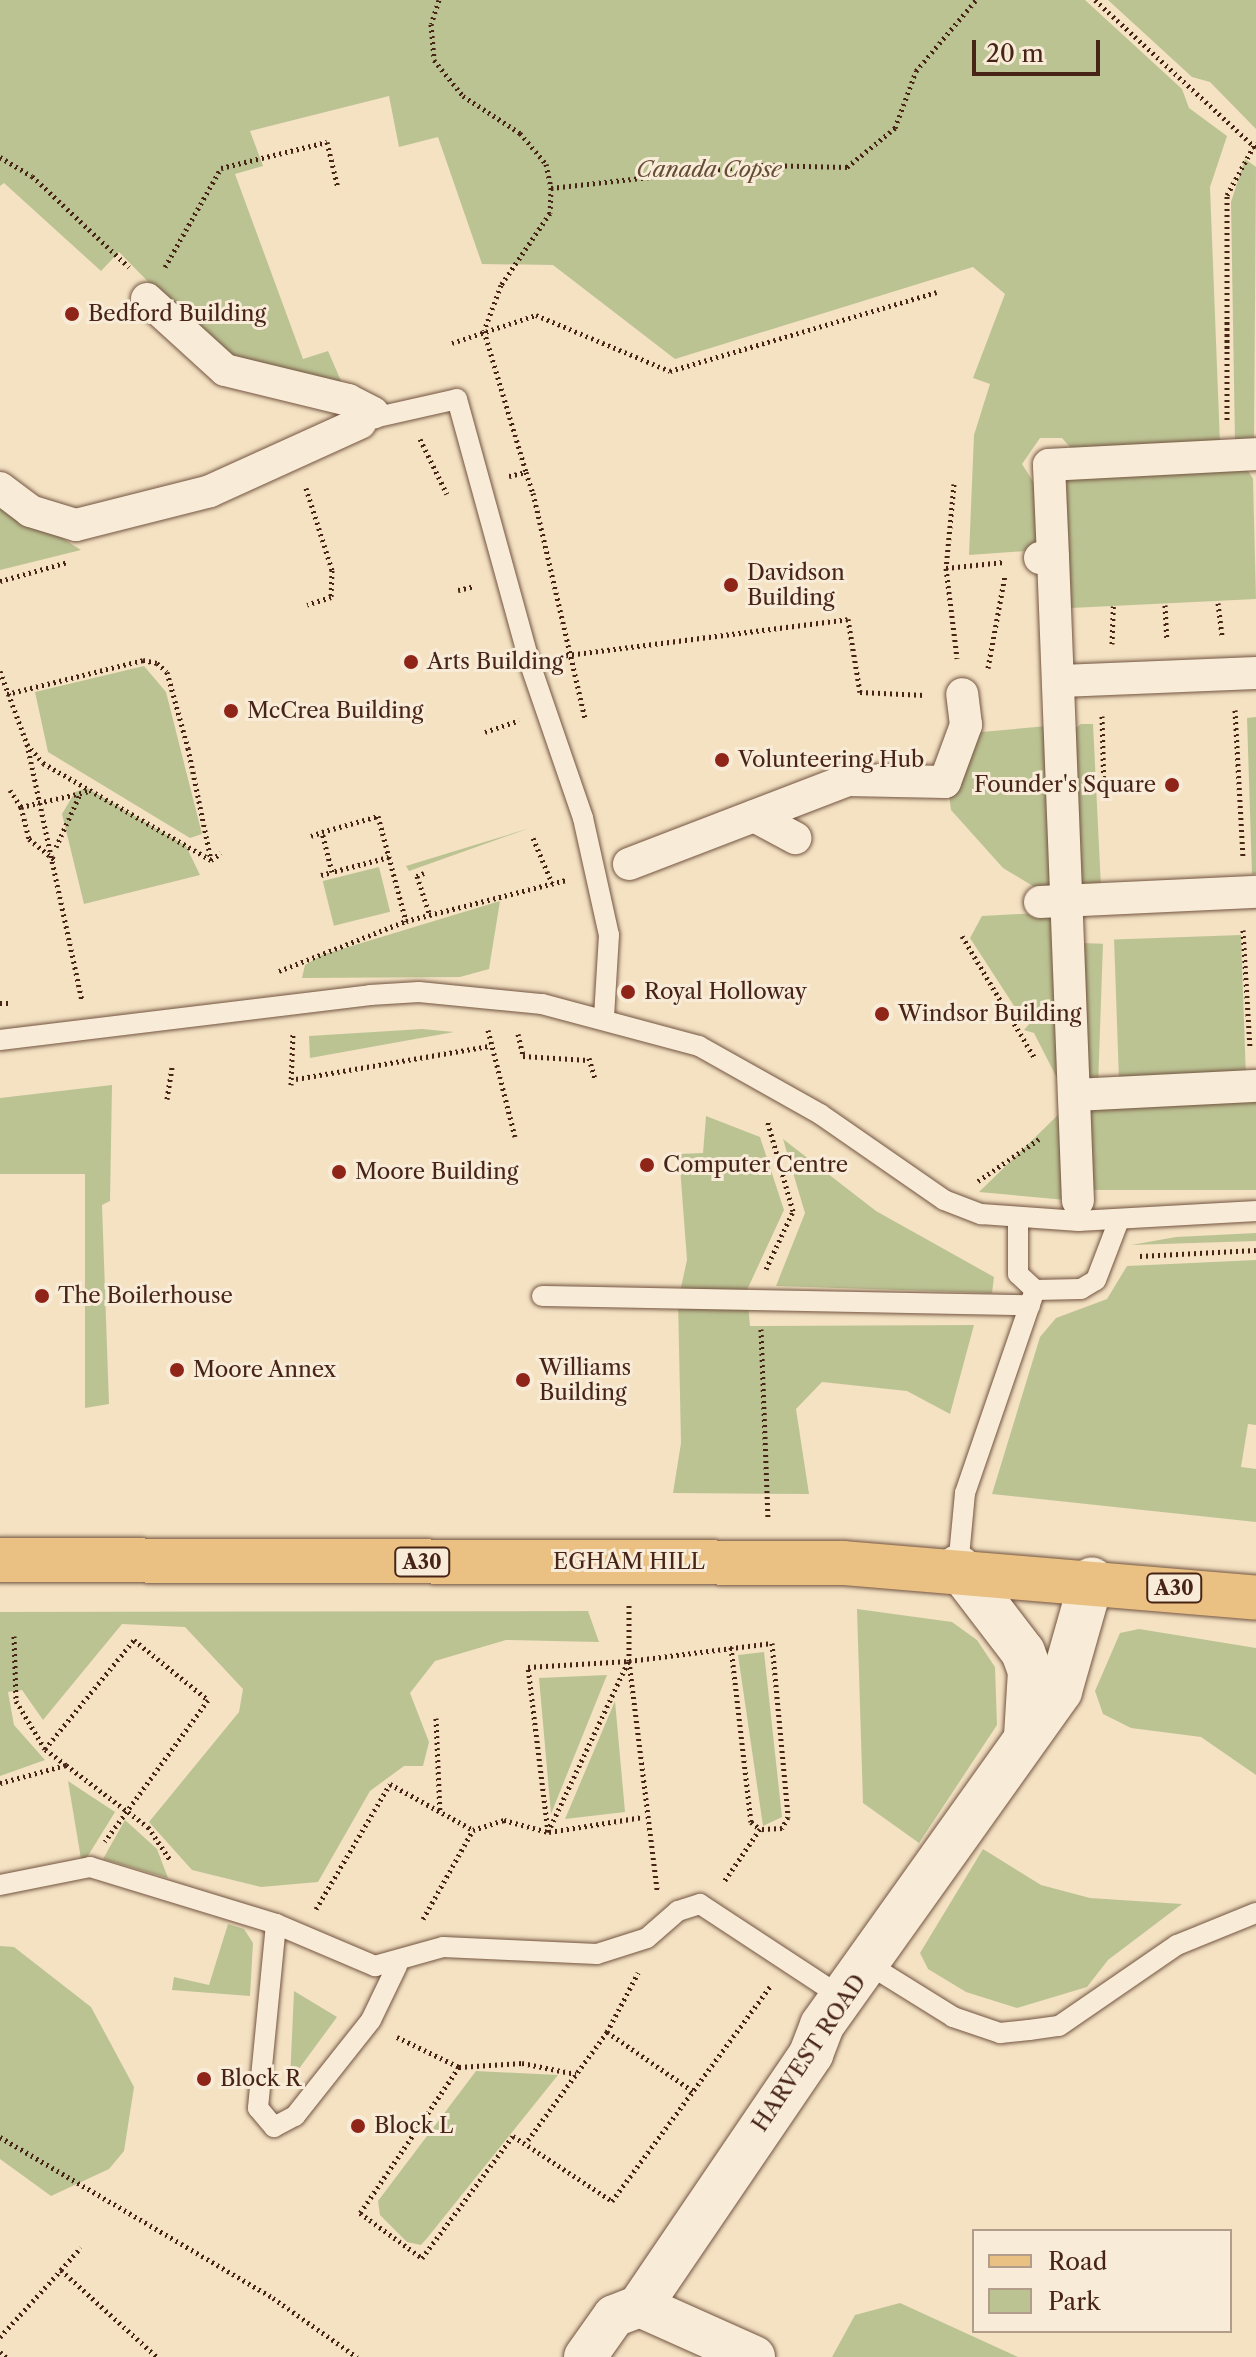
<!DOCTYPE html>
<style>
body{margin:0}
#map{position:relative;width:1256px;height:2357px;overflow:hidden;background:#f4e2c3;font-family:"Libre Caslon Text",serif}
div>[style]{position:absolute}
.green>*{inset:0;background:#bcc393;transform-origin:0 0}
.path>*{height:5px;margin-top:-2.5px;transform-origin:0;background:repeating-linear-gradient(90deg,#482416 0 2px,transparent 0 6px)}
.roads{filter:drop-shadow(0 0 2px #735441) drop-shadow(0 0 2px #735441)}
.service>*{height:20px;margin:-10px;padding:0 10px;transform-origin:10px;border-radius:10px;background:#f8ecd8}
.pedestrian>*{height:32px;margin:-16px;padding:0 16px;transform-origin:16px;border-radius:16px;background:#f8ecd8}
.minor>*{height:42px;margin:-21px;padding:0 21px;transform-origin:21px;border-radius:21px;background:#f8ecd8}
.tertiary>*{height:44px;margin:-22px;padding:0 22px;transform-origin:22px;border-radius:22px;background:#f8ecd8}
.primary>*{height:44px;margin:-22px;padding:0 22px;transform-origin:22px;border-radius:22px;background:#eac182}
.dots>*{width:22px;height:22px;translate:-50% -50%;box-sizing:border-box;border:4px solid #f8ecd8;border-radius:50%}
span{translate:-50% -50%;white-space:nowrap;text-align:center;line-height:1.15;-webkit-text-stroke:6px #f8ecd8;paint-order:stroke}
.shield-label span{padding:2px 6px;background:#f8ecd8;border:2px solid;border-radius:6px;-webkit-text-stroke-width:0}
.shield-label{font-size:20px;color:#482416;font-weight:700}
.park-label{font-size:22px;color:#654c35;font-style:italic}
.poi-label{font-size:22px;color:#482416}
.left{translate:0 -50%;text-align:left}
.right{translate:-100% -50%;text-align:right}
.street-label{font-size:22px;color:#482416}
.legend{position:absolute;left:972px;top:2229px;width:260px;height:104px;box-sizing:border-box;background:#f8ecd8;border:2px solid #b29c8a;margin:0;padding:10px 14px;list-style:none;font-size:24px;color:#482416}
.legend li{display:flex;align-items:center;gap:16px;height:40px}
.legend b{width:40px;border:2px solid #b29c8a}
.scale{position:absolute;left:972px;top:40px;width:128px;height:36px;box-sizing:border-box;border:4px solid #482416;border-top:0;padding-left:10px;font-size:24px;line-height:28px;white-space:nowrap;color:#482416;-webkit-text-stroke:6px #f8ecd8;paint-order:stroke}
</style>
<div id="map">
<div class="green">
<div style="clip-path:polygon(0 0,1085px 0,1182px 89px,1189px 108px,1227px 136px,1210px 187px,1220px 444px,1077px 455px,1062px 438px,1040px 438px,1022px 464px,1039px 491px,1040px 550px,969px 555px,974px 435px,990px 384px,973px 378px,1005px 294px,973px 267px,675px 359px,553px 265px,482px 264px,438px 137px,399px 147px,389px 96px,250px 131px,263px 166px,235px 174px,303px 359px,328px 351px,345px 390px,224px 359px,119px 252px,101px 271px,4px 183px,0 186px)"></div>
<div style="clip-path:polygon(1108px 0,1256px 0,1256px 129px,1210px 82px,1192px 77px)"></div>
<div style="clip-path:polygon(1245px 159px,1256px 167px,1254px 444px,1235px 443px,1231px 202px)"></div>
<div style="clip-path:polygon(1246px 467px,1253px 479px,1256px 599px,1071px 608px,1066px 478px)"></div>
<div style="clip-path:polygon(0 502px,59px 536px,81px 550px,0 570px)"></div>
<div style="clip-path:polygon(144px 666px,166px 692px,202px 834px,190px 838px,48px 752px,35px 692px)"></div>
<div style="clip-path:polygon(1256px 717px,1256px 874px,1252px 874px,1247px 718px)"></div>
<div style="clip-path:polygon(1081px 724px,1093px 724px,1101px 887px,1081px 884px,1074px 729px)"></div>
<div style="clip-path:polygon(1048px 726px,1051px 887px,1041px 891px,1003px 868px,951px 810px,949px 795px,970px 733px)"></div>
<div style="clip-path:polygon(87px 788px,186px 846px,200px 875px,84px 904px,62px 814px,75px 792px)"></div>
<div style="clip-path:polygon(530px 828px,409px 871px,406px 866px)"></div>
<div style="left:379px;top:867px;width:46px;height:58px;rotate:76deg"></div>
<div style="clip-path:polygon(500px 901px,489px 969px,460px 977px,302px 978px,305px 965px,322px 955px)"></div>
<div style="clip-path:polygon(1038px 913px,1051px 918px,1058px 1005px,1018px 1012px,970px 938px,982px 916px)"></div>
<div style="left:1241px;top:935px;width:141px;height:127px;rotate:88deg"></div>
<div style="left:1080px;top:943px;width:23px;height:134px;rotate:2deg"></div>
<div style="clip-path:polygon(1037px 1015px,1058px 1020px,1060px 1084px,1034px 1033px,1024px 1030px)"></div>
<div style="clip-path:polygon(422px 1029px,454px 1032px,310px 1058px,309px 1036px)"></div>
<div style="clip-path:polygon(112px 1085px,110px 1201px,102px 1205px,109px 1404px,85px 1408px,85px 1174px,0 1174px,0 1098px)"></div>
<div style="left:1256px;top:1096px;width:94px;height:165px;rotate:90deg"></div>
<div style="clip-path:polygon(1062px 1111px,1066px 1200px,979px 1192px)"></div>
<div style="clip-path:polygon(706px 1116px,760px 1137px,784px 1210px,747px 1290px,750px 1326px,974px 1325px,950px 1414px,907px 1391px,822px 1382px,796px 1409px,809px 1494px,673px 1493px,681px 1443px,678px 1301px,687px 1260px,679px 1154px,703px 1153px)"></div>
<div style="clip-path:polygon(783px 1139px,876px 1211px,994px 1277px,992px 1293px,776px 1286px,805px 1213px)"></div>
<div style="clip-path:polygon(1256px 1233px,1256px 1241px,1131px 1245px,1176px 1237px)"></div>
<div style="clip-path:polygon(1256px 1260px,1256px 1425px,1248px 1424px,1241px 1467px,1256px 1469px,1256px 1522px,992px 1494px,1040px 1337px,1056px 1318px,1107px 1299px,1127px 1266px)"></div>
<div style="clip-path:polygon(857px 1609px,952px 1622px,977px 1640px,995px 1667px,997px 1725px,919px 1843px,863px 1803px)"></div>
<div style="clip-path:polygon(588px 1611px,599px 1642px,506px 1640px,435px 1661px,410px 1693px,429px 1742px,423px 1766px,404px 1766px,370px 1791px,318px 1882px,261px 1887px,192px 1870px,149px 1822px,239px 1712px,243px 1689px,185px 1627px,122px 1624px,43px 1720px,22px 1690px,8px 1692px,14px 1725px,45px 1760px,0 1776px,0 1612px)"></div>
<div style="clip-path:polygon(1139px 1629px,1256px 1648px,1256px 1775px,1201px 1737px,1131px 1728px,1103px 1714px,1095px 1691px,1120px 1633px)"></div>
<div style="clip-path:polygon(764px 1652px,782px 1817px,763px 1826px,738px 1655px)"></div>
<div style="clip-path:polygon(607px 1675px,551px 1814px,539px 1678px)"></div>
<div style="clip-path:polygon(615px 1701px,625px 1812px,565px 1819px)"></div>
<div style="clip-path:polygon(68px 1781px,115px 1812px,86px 1859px,81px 1859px)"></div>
<div style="clip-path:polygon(125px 1820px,157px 1849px,168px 1878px,103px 1859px)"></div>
<div style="clip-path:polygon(983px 1849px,1041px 1885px,1090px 1898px,1182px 1904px,1108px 1960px,1087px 1987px,1017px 2008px,966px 1992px,928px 1969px,920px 1953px)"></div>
<div style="clip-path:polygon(228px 1924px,244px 1929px,253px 1943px,250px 1996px,172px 1990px,174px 1977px,209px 1985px)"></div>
<div style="clip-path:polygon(0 1946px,14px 1947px,91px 2007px,134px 2087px,124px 2151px,109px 2169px,51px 2196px,0 2159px)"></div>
<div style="clip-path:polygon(294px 1991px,337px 2017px,290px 2081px)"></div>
<div style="clip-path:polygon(476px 2071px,558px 2075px,428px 2237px,421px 2245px,407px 2242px,380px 2215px,378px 2201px)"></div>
<div style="clip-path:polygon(900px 2303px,1018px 2357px,832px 2357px,855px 2315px)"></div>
</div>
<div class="path">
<div style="left:439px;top:0;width:25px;rotate:108deg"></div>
<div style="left:431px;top:24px;width:36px;rotate:85deg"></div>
<div style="left:434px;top:60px;width:46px;rotate:51.1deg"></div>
<div style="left:463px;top:96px;width:68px;rotate:33deg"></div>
<div style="left:520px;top:133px;width:40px;rotate:50deg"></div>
<div style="left:546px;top:164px;width:25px;rotate:78deg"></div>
<div style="left:551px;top:188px;width:25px;rotate:92deg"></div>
<div style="left:550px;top:213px;width:87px;rotate:124.2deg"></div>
<div style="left:501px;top:285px;width:49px;rotate:110.3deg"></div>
<div style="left:484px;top:331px;width:147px;rotate:73.4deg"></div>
<div style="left:1095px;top:0;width:219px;rotate:42.6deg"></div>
<div style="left:0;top:157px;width:37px;rotate:31deg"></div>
<div style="left:32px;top:176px;width:133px;rotate:43.2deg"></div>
<div style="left:551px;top:188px;width:211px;rotate:-6.3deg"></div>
<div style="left:761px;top:165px;width:86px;rotate:1.3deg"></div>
<div style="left:847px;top:167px;width:62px;rotate:-39.1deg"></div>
<div style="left:895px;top:128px;width:61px;rotate:-69.8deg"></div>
<div style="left:916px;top:71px;width:93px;rotate:-49.8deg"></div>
<div style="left:165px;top:267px;width:114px;rotate:-60.5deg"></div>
<div style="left:221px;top:168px;width:109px;rotate:-13.8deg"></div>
<div style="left:327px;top:142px;width:47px;rotate:76.6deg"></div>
<div style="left:452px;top:343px;width:89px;rotate:-18.4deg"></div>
<div style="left:536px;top:315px;width:145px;rotate:22.7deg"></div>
<div style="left:670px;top:371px;width:278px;rotate:-16.5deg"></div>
<div style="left:1227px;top:420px;width:225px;rotate:-90deg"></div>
<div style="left:1227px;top:195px;width:60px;rotate:-61.3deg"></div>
<div style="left:420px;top:439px;width:61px;rotate:63.9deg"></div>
<div style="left:509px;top:476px;width:17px;rotate:-13deg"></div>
<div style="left:526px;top:472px;width:22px;rotate:72deg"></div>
<div style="left:533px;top:493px;width:231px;rotate:77deg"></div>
<div style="left:954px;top:484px;width:84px;rotate:95.4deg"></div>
<div style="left:946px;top:568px;width:91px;rotate:83deg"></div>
<div style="left:306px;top:488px;width:86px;rotate:72.4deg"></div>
<div style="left:332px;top:570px;width:27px;rotate:92deg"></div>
<div style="left:331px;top:597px;width:25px;rotate:162deg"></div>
<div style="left:946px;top:568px;width:58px;rotate:-5.9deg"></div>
<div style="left:0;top:581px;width:71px;rotate:-15.6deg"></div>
<div style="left:458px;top:590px;width:17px;rotate:-13deg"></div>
<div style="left:1218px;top:603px;width:35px;rotate:83deg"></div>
<div style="left:1165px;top:605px;width:35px;rotate:87deg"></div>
<div style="left:1112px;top:644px;width:38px;rotate:-88deg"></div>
<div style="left:560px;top:656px;width:290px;rotate:-7.3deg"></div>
<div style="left:848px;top:619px;width:74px;rotate:80.7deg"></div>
<div style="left:860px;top:692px;width:65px;rotate:2.6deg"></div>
<div style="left:988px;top:668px;width:95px;rotate:-79.6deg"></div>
<div style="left:0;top:671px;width:78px;rotate:69.7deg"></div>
<div style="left:27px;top:744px;width:25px;rotate:50deg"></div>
<div style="left:43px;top:763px;width:194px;rotate:30deg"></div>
<div style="left:211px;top:860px;width:12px;rotate:-35deg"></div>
<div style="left:7px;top:694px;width:140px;rotate:-14deg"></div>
<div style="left:143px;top:660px;width:14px;rotate:12deg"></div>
<div style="left:157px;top:663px;width:13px;rotate:42deg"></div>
<div style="left:167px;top:672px;width:79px;rotate:74.6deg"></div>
<div style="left:188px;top:748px;width:114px;rotate:78.4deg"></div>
<div style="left:1235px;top:710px;width:146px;rotate:86.9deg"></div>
<div style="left:1102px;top:716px;width:74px;rotate:88.5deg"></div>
<div style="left:485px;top:732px;width:36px;rotate:-19deg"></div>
<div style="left:27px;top:744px;width:263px;rotate:77.9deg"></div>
<div style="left:10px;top:790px;width:20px;rotate:57deg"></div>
<div style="left:21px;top:807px;width:71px;rotate:-13.1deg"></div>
<div style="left:21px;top:807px;width:33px;rotate:76deg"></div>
<div style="left:29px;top:839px;width:35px;rotate:39deg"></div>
<div style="left:311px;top:836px;width:12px;rotate:-20deg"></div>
<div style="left:533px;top:838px;width:49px;rotate:67.1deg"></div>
<div style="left:56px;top:847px;width:58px;rotate:-65.6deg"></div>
<div style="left:389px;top:857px;width:59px;rotate:165.3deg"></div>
<div style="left:332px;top:872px;width:41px;rotate:-104deg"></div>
<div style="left:322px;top:832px;width:58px;rotate:-15.9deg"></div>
<div style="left:378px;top:816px;width:109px;rotate:75.1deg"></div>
<div style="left:424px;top:873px;width:8px;rotate:157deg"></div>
<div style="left:417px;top:876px;width:40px;rotate:72deg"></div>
<div style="left:321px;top:875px;width:11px;rotate:-15deg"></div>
<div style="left:1243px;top:930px;width:119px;rotate:86.6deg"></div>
<div style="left:962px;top:936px;width:141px;rotate:59.2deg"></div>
<div style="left:279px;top:971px;width:136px;rotate:-21.5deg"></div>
<div style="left:406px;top:921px;width:165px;rotate:-14.4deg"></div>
<div style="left:0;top:1003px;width:12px"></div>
<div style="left:488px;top:1030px;width:110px;rotate:75.8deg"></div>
<div style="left:518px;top:1034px;width:23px;rotate:77deg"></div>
<div style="left:523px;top:1056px;width:65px;rotate:3.5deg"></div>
<div style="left:589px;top:1058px;width:22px;rotate:74deg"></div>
<div style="left:296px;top:1079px;width:196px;rotate:-9.7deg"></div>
<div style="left:291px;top:1085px;width:51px;rotate:-87.8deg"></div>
<div style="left:167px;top:1099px;width:32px;rotate:-81deg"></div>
<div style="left:978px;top:1181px;width:74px;rotate:-34.5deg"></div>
<div style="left:1140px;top:1256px;width:116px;rotate:-3deg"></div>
<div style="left:766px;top:1269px;width:64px;rotate:-65deg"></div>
<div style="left:793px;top:1211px;width:95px;rotate:-105.9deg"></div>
<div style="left:761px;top:1329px;width:189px;rotate:87.9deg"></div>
<div style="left:14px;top:1636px;width:65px;rotate:88.2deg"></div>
<div style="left:16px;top:1701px;width:56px;rotate:58.9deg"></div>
<div style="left:731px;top:1647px;width:176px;rotate:83.5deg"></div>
<div style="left:751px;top:1822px;width:11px;rotate:38deg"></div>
<div style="left:629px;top:1661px;width:144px;rotate:-7.2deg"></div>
<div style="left:772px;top:1643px;width:175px;rotate:84.7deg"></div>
<div style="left:788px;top:1817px;width:13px;rotate:119deg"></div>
<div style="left:782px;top:1828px;width:22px;rotate:177deg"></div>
<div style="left:760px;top:1829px;width:65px;rotate:124.4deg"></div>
<div style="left:629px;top:1661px;width:231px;rotate:83deg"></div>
<div style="left:436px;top:1718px;width:94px;rotate:87.6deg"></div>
<div style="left:66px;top:1765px;width:26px;rotate:-143deg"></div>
<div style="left:45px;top:1749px;width:141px;rotate:-50.8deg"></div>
<div style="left:134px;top:1640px;width:95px;rotate:39deg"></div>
<div style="left:208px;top:1700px;width:175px;rotate:126.1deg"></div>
<div style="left:0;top:1783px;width:68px;rotate:-15.3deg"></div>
<div style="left:66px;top:1765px;width:103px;rotate:37.1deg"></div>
<div style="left:148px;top:1827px;width:40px;rotate:56deg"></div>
<div style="left:548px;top:1832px;width:188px;rotate:-64.8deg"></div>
<div style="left:549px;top:1832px;width:95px;rotate:-9.1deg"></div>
<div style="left:316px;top:1909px;width:145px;rotate:-59.4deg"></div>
<div style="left:390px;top:1784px;width:95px;rotate:29deg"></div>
<div style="left:423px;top:1919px;width:102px;rotate:-60.7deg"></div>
<div style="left:473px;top:1830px;width:33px;rotate:-18deg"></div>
<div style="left:504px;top:1820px;width:46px;rotate:15.3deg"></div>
<div style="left:548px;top:1832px;width:166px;rotate:-96.9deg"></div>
<div style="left:528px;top:1667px;width:101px;rotate:-3.4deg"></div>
<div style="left:629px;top:1661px;width:58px;rotate:-90deg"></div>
<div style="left:607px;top:2032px;width:67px;rotate:-62.3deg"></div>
<div style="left:397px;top:2037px;width:69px;rotate:25.8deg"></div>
<div style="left:459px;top:2067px;width:176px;rotate:124.1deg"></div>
<div style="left:360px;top:2213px;width:77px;rotate:36deg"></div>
<div style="left:422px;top:2258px;width:152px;rotate:-53.3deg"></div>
<div style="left:513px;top:2136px;width:118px;rotate:33.3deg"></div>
<div style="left:612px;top:2201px;width:268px;rotate:-53.6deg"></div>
<div style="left:459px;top:2067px;width:63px;rotate:-3.6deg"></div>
<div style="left:522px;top:2063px;width:55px;rotate:11.5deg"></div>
<div style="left:0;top:2137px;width:317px;rotate:30.5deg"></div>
<div style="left:273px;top:2298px;width:103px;rotate:35.1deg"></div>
<div style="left:528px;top:2140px;width:134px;rotate:-53.8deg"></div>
<div style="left:607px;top:2032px;width:104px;rotate:34.5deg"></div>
<div style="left:61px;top:2270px;width:30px;rotate:-49deg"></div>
<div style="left:0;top:2337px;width:91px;rotate:-47.7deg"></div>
<div style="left:61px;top:2270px;width:130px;rotate:42.2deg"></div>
<div style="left:0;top:2352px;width:8px;rotate:40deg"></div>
</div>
<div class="roads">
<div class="service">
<div style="left:364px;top:420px;width:95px;rotate:-12.7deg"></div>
<div style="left:457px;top:399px;width:275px;rotate:74.6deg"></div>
<div style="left:530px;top:664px;width:163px;rotate:71deg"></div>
<div style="left:583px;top:818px;width:120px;rotate:77.5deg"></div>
<div style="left:609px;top:935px;width:81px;rotate:93.5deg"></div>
<div style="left:0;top:1040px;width:373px;rotate:-6.9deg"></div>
<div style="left:370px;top:995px;width:49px;rotate:-3.5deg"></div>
<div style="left:419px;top:992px;width:124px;rotate:5.6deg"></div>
<div style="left:542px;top:1004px;width:163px;rotate:15deg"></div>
<div style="left:699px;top:1046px;width:139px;rotate:29.3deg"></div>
<div style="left:820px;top:1114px;width:151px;rotate:34.7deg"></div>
<div style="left:944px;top:1200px;width:40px;rotate:21deg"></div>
<div style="left:981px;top:1214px;width:98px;rotate:4.1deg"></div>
<div style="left:1079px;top:1221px;width:177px;rotate:-3.2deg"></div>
<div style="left:1018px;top:1218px;width:56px;rotate:90deg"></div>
<div style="left:1018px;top:1274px;width:23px;rotate:43deg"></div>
<div style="left:1035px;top:1290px;width:46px;rotate:-1.2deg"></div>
<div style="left:1081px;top:1289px;width:17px;rotate:-31deg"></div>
<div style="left:1096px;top:1280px;width:64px;rotate:-69deg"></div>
<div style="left:542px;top:1296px;width:488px;rotate:1.1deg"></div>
<div style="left:958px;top:1567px;width:74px;rotate:-84.6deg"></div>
<div style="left:965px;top:1493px;width:215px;rotate:-71deg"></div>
<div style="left:0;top:1885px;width:92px;rotate:-11.3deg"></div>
<div style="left:90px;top:1867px;width:195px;rotate:17deg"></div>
<div style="left:276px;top:1924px;width:108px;rotate:23deg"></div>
<div style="left:375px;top:1966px;width:71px;rotate:-15.6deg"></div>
<div style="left:443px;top:1947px;width:154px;rotate:2.6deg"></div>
<div style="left:597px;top:1954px;width:52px;rotate:-17.7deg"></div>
<div style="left:647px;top:1938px;width:41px;rotate:-41.1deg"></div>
<div style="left:678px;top:1911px;width:23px;rotate:-18deg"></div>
<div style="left:700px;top:1904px;width:171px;rotate:33.3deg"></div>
<div style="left:276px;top:1924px;width:185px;rotate:95.6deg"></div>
<div style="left:258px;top:2108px;width:25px;rotate:50deg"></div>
<div style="left:274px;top:2127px;width:24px;rotate:-28deg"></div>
<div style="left:295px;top:2116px;width:122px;rotate:-51.6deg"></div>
<div style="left:371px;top:2020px;width:60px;rotate:-64.3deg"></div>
<div style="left:868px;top:1964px;width:100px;rotate:31.9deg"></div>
<div style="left:953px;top:2017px;width:50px;rotate:18.8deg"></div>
<div style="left:1000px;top:2033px;width:29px;rotate:-6deg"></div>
<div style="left:1029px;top:2030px;width:30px;rotate:-8deg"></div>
<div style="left:1059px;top:2026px;width:143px;rotate:-34.5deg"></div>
<div style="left:1177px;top:1945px;width:85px;rotate:-22.1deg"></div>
</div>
<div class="pedestrian">
<div style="left:147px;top:299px;width:105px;rotate:42.3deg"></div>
<div style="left:225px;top:370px;width:127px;rotate:13.7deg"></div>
<div style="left:348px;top:400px;width:28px;rotate:27deg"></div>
<div style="left:0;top:488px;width:38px;rotate:37deg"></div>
<div style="left:30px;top:511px;width:48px;rotate:16.9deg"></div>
<div style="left:76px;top:525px;width:138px;rotate:-14.2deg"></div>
<div style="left:210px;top:491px;width:165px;rotate:-24.4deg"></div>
<div style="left:1053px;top:557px;width:644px;rotate:87.78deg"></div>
<div style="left:1040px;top:558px;width:13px;rotate:-4deg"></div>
<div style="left:1053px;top:557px;width:92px;rotate:-92.5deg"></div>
<div style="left:1049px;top:465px;width:207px;rotate:-3deg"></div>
<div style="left:1059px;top:681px;width:197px;rotate:-2.3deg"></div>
<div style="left:754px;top:816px;width:47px;rotate:28.2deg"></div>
<div style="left:629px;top:864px;width:235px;rotate:-21deg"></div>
<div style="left:848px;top:780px;width:97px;rotate:1.2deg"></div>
<div style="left:945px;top:782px;width:61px;rotate:-69.8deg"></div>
<div style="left:966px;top:725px;width:31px;rotate:-97deg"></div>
<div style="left:1040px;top:902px;width:216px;rotate:-2.7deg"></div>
<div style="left:1076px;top:1095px;width:180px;rotate:-2.9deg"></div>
</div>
<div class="minor">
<div style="left:585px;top:2357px;width:50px;rotate:-54.7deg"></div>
<div style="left:614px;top:2316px;width:28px;rotate:-21deg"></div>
<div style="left:640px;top:2306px;width:125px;rotate:24.1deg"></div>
</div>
<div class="tertiary">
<div style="left:958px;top:1567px;width:107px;rotate:52.6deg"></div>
<div style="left:1023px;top:1652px;width:20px;rotate:70deg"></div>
<div style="left:1030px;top:1671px;width:65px;rotate:93.5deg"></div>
<div style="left:640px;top:2306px;width:305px;rotate:-55.8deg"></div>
<div style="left:811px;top:2054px;width:31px;rotate:-69deg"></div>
<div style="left:822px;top:2025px;width:410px;rotate:-54.5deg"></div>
<div style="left:1060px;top:1691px;width:116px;rotate:-74.1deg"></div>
</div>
<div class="primary">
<div style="left:0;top:1560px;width:843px;rotate:0.2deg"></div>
<div style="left:843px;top:1563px;width:414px;rotate:4.8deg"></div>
</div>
</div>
<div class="dots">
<div style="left:72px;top:314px;background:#8f2418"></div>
<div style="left:731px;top:585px;background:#8f2418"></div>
<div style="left:411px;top:662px;background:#8f2418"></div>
<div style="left:231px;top:711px;background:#8f2418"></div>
<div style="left:722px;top:760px;background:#8f2418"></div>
<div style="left:1172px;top:785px;background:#8f2418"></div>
<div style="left:628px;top:992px;background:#8f2418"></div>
<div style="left:882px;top:1014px;background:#8f2418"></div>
<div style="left:647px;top:1165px;background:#8f2418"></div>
<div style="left:339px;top:1172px;background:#8f2418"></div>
<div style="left:42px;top:1296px;background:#8f2418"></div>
<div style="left:177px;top:1370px;background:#8f2418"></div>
<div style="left:523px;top:1380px;background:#8f2418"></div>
<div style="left:204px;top:2079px;background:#8f2418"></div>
<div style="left:358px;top:2126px;background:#8f2418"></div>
</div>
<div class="shield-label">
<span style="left:422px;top:1562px">A30</span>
<span style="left:1174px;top:1588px">A30</span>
</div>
<div class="park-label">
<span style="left:709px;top:170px">Canada Copse</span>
</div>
<div class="poi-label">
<span class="left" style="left:88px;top:314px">Bedford Building</span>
<span class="left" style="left:747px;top:585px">Davidson<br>Building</span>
<span class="left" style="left:427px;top:662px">Arts Building</span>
<span class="left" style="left:247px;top:711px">McCrea Building</span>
<span class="left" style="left:738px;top:760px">Volunteering Hub</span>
<span class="right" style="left:1156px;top:785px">Founder's Square</span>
<span class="left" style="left:644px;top:992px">Royal Holloway</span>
<span class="left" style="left:898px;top:1014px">Windsor Building</span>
<span class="left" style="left:663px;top:1165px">Computer Centre</span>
<span class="left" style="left:355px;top:1172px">Moore Building</span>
<span class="left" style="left:58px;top:1296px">The Boilerhouse</span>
<span class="left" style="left:539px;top:1380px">Williams<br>Building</span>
<span class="left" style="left:193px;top:1370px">Moore Annex</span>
<span class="left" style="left:220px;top:2079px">Block R</span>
<span class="left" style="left:374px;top:2126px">Block L</span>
</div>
<div class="street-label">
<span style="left:629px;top:1562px">EGHAM HILL</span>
<span style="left:809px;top:2053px;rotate:-56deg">HARVEST ROAD</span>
</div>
<ul class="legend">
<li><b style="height:10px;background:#eac182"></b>Road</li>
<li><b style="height:22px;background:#bcc393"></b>Park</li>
</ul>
<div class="scale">20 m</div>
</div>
